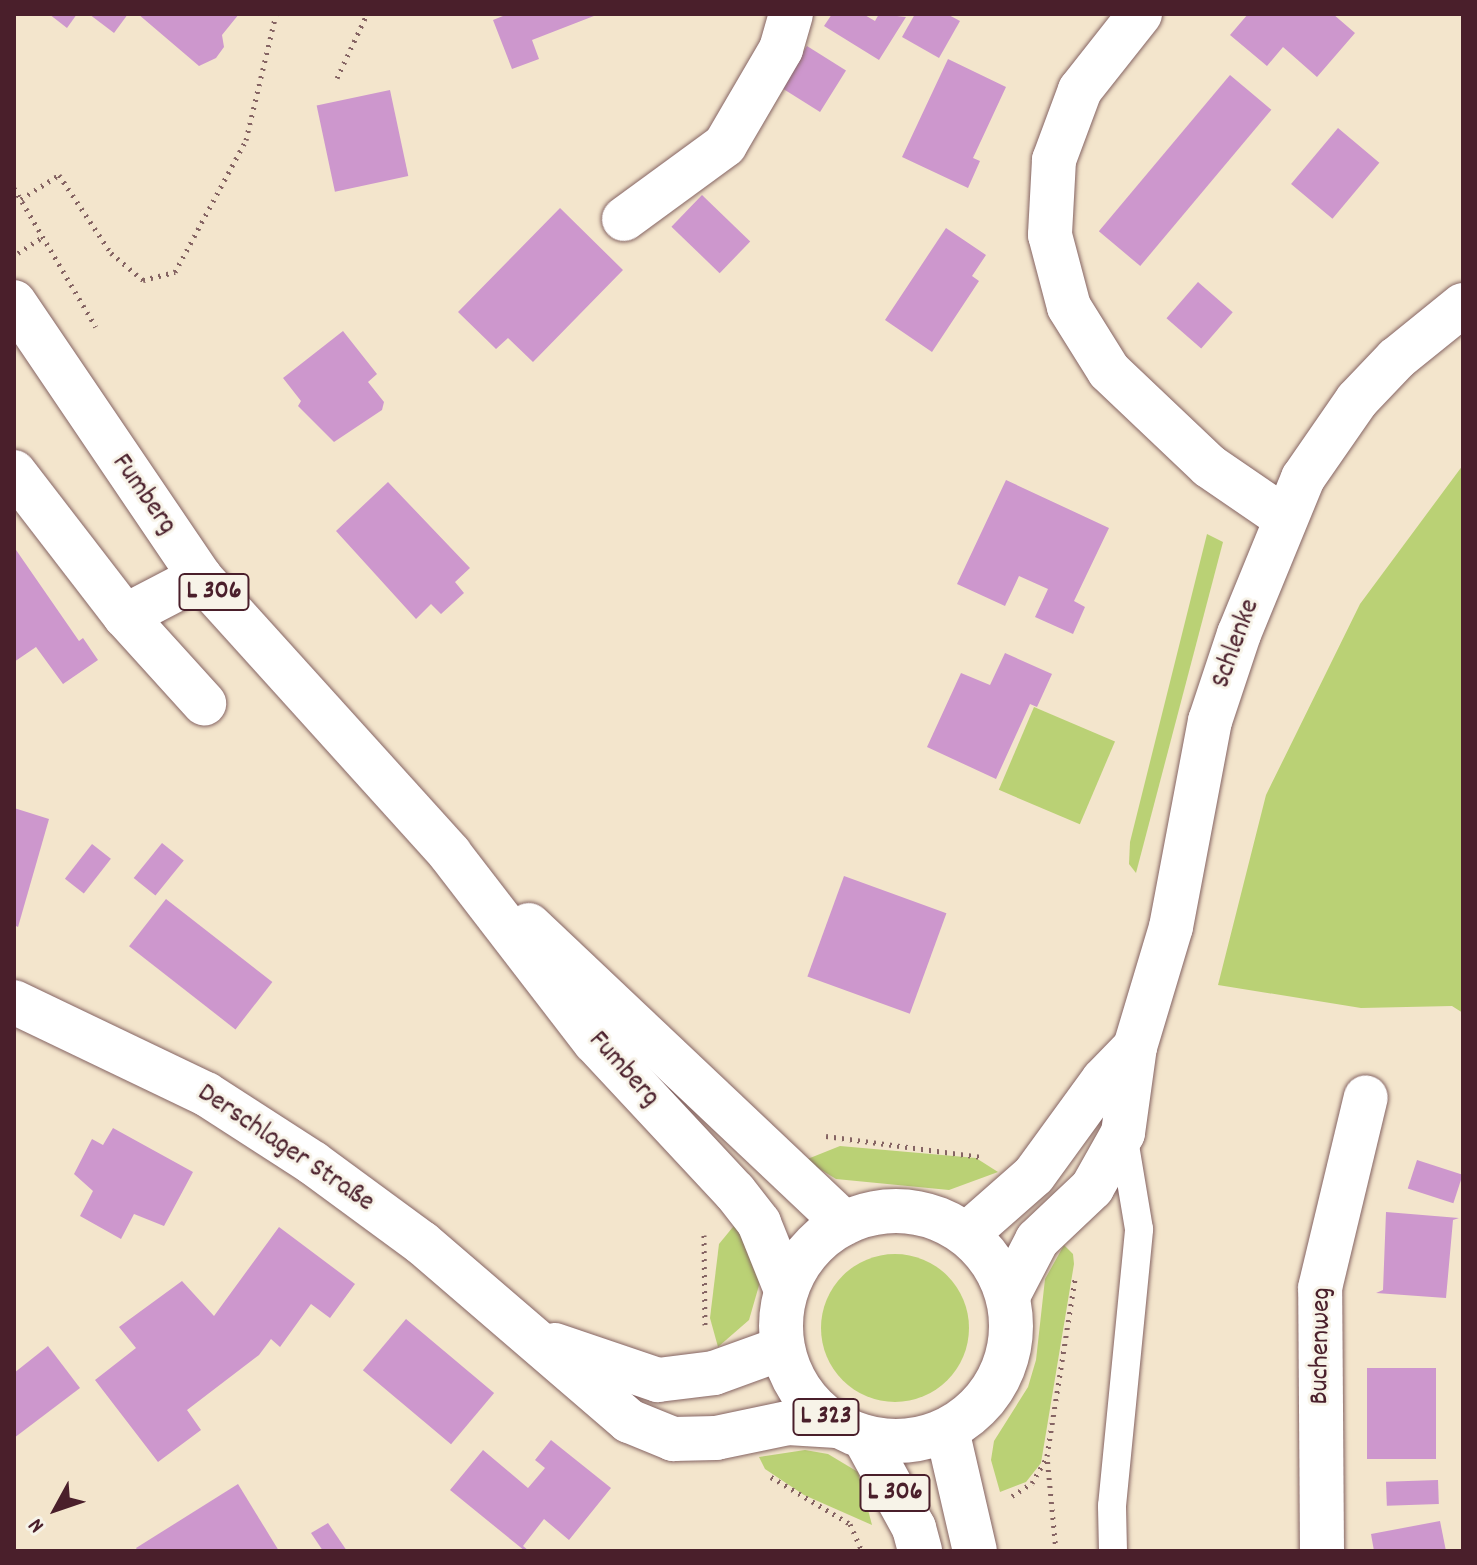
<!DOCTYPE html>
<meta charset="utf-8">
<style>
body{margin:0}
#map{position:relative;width:1477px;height:1565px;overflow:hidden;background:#f3e5cc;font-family:Dekko,sans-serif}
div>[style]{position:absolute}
.green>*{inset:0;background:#bad175;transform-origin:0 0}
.round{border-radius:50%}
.building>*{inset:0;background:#cd97cd;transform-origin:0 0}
.path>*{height:5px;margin-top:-2.5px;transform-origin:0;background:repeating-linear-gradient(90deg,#856463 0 2px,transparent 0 8px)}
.roads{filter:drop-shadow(0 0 2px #856463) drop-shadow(0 0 2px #856463)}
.service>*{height:28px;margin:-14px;padding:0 14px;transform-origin:14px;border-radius:14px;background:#fff}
.minor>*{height:44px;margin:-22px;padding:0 22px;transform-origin:22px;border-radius:22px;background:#fff}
.secondary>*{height:44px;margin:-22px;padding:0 22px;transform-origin:22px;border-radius:22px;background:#fff}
.primary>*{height:44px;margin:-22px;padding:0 22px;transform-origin:22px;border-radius:22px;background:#fff}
.primary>.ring{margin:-22px;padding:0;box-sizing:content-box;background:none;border:44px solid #fff;border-radius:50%}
span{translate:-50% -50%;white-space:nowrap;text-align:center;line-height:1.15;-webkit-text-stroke:6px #f7f3e8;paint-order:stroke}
.shield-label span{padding:2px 6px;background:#f7f3e8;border:2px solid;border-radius:6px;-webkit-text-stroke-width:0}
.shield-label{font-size:26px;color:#4a1f2b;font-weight:700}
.street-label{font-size:28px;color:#4a1f2b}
.frame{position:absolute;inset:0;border:16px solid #4a1f2b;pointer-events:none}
.north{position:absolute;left:16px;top:1469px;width:80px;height:80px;-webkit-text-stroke:6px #f7f3e8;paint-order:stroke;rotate:230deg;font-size:22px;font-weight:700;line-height:32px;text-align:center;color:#4a1f2b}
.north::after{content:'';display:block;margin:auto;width:28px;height:36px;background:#4a1f2b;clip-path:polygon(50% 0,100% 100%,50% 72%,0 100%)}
</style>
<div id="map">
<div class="green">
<div style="clip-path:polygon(1463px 465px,1463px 1013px,1452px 1006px,1361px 1008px,1218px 985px,1266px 795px,1360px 604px)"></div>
<div style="clip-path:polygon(1207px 534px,1223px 542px,1136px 873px,1129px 864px,1130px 842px)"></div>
<div style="left:1034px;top:707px;width:88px;height:90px;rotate:23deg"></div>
<div style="clip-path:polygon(840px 1146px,976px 1158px,998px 1172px,949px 1190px,836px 1179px,805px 1160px)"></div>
<div style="clip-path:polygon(737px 1222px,762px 1275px,749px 1320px,718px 1347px,710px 1318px,719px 1244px)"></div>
<div style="clip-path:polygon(1064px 1245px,1073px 1254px,1074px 1264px,1041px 1463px,1026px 1482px,1000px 1492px,991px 1460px,994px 1441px,1028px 1387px,1036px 1360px,1045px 1279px)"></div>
<div class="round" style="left:821px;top:1254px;width:148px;height:148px"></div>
<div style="clip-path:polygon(805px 1450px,828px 1454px,858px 1472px,872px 1525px,804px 1495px,765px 1469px,759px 1457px)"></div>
</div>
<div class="building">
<div style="clip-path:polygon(49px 14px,77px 14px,67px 28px)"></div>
<div style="clip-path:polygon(89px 14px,128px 14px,114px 33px)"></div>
<div style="clip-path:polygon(138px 14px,239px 14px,222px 35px,224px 47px,216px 58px,199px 66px)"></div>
<div style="clip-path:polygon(508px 14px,599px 14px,532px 40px,539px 59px,512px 69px,493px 20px)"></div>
<div style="clip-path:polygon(832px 14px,863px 14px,875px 21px,879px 14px,906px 17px,879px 60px,824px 26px)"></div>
<div style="clip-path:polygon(915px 14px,947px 14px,960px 21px,939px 58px,902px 37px)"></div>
<div style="clip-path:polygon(1248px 14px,1333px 14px,1355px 33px,1317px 77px,1283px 47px,1267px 66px,1230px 35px)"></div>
<div style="left:807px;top:46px;width:46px;height:49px;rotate:32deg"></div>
<div style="clip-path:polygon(948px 59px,1006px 87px,973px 158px,980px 161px,968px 188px,902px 157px)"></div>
<div style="left:1230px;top:75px;width:54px;height:204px;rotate:40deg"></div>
<div style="left:390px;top:90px;width:88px;height:75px;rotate:78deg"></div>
<div style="left:1338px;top:128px;width:54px;height:73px;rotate:40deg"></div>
<div style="left:702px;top:195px;width:67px;height:44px;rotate:44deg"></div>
<div style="clip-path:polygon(560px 208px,623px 270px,533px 362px,508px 338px,496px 349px,458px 312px)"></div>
<div style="clip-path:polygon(946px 228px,986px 255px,972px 276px,979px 281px,932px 352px,885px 320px)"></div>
<div style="left:1198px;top:282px;width:46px;height:48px;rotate:41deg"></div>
<div style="clip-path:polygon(343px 331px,377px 374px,368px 382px,384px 402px,382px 410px,334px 442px,298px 406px,301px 401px,283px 378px)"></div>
<div style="clip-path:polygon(1006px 480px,1109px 528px,1074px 601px,1085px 607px,1073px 634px,1035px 617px,1048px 589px,1019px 576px,1005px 606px,957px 584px)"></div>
<div style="clip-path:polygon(388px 482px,470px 568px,455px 582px,464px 593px,441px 614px,431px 604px,416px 619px,336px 531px)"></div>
<div style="clip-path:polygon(14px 547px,79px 641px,83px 638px,98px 660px,63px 684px,36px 647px,14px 662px)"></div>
<div style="clip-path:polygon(1005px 653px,1052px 674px,1037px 707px,1030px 704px,996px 779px,927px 747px,961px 673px,990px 685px)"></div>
<div style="clip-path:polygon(14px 808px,49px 819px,18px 927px,14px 925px)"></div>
<div style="left:162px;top:843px;width:28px;height:45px;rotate:39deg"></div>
<div style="left:92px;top:844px;width:24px;height:44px;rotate:38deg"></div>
<div style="left:844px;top:876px;width:109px;height:107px;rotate:20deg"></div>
<div style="left:166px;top:899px;width:135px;height:60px;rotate:38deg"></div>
<div style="clip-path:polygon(113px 1128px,193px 1172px,164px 1226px,134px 1214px,121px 1239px,80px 1216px,93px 1191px,74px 1174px,92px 1139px,103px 1145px)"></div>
<div style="left:1417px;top:1160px;width:48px;height:30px;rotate:18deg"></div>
<div style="clip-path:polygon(1386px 1212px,1459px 1218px,1453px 1220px,1446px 1298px,1376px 1293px,1383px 1290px)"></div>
<div style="clip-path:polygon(279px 1227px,355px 1284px,330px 1318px,311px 1304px,280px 1347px,271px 1339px,259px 1355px,187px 1410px,201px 1430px,158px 1462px,95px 1380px,136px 1348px,119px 1327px,182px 1281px,214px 1316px)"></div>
<div style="left:406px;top:1319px;width:115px;height:67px;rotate:40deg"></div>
<div style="clip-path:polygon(48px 1346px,80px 1388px,14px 1438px,14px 1373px)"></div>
<div style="left:1436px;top:1368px;width:91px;height:69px;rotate:90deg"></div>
<div style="clip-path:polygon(551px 1440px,611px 1488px,569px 1540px,544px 1519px,523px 1546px,529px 1551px,525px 1551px,450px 1490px,483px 1450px,528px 1488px,545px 1468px,535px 1460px)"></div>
<div style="left:1438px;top:1480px;width:24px;height:52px;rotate:88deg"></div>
<div style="clip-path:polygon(238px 1484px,279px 1551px,138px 1551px,136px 1548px)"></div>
<div style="clip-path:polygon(1440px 1521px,1446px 1551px,1374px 1551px,1371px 1534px)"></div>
<div style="clip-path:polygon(328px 1523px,347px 1551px,323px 1551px,311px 1533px)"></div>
</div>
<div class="path">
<div style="left:337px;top:78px;width:71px;rotate:-64.9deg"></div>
<div style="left:14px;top:188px;width:161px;rotate:59.5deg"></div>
<div style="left:21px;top:199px;width:45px;rotate:-32.3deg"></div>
<div style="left:59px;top:175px;width:94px;rotate:56.3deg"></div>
<div style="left:111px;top:253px;width:42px;rotate:40.2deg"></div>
<div style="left:143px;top:280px;width:33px;rotate:-14deg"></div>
<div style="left:175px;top:272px;width:150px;rotate:-61.7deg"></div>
<div style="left:246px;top:140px;width:130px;rotate:-76.6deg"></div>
<div style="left:18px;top:253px;width:30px;rotate:-33deg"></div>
<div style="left:826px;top:1136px;width:157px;rotate:7.7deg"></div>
<div style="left:704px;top:1235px;width:90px;rotate:89.4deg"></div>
<div style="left:771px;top:1477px;width:92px;rotate:30.7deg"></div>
<div style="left:850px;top:1524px;width:30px;rotate:66deg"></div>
<div style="left:1012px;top:1496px;width:24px;rotate:-33deg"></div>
<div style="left:1032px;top:1483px;width:30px;rotate:-60deg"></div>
<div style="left:1056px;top:1551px;width:95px;rotate:-95.4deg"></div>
<div style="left:1047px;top:1456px;width:179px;rotate:-81deg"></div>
</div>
<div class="roads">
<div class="service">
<div style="left:1113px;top:1551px;width:45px;rotate:-91.3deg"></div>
<div style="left:1112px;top:1506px;width:278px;rotate:-84.4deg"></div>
<div style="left:1139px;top:1229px;width:97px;rotate:-99.5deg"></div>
</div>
<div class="minor">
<div style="left:1140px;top:14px;width:97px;rotate:128.3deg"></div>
<div style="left:1080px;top:90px;width:75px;rotate:110.4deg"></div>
<div style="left:1054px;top:160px;width:75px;rotate:93.1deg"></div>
<div style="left:1050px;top:235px;width:74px;rotate:75.2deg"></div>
<div style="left:1069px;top:307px;width:75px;rotate:58deg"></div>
<div style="left:1109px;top:371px;width:138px;rotate:43.5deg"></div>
<div style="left:1209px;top:466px;width:92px;rotate:34.4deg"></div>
<div style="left:624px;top:219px;width:125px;rotate:-36.2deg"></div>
<div style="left:725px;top:145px;width:111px;rotate:-59.7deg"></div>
<div style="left:781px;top:49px;width:36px;rotate:-74deg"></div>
<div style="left:14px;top:472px;width:182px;rotate:52.4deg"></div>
<div style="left:125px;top:616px;width:118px;rotate:47.8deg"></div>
<div style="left:125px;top:616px;width:85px;rotate:-27.5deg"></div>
<div style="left:1322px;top:1551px;width:263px;rotate:-90.4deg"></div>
<div style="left:1320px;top:1288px;width:196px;rotate:-76.5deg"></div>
</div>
<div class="secondary">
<div style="left:14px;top:1002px;width:213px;rotate:25.6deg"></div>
<div style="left:206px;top:1094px;width:127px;rotate:32.8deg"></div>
<div style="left:313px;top:1163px;width:135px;rotate:36.3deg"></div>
<div style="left:422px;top:1243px;width:273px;rotate:40.7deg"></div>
<div style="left:629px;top:1421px;width:48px;rotate:22.2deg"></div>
<div style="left:673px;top:1439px;width:43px;rotate:-1.3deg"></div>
<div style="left:716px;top:1438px;width:74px;rotate:-11.8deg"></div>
<div style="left:788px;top:1423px;width:49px;rotate:3.5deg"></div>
<div style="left:967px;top:1234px;width:89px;rotate:-41.4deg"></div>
<div style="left:1034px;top:1175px;width:117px;rotate:-54deg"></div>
<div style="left:1103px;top:1080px;width:46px;rotate:-45.9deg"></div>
<div style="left:1008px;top:1296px;width:63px;rotate:-62.6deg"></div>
<div style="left:1037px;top:1240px;width:76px;rotate:-43.4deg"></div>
<div style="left:1092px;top:1188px;width:63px;rotate:-60.6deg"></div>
<div style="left:1123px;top:1133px;width:87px;rotate:-82.1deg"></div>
<div style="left:1135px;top:1047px;width:125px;rotate:-73.3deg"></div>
<div style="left:1171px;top:927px;width:210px;rotate:-79.3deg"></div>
<div style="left:1210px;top:721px;width:92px;rotate:-71.6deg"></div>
<div style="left:1239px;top:634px;width:169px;rotate:-67.7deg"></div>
<div style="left:1303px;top:478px;width:95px;rotate:-55.3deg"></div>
<div style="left:1357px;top:400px;width:57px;rotate:-46.4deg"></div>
<div style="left:1396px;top:359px;width:86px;rotate:-38.9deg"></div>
<div style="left:555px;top:1345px;width:109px;rotate:18.8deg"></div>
<div style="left:658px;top:1380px;width:56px;rotate:-7.1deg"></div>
<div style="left:714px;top:1373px;width:73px;rotate:-19.9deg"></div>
</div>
<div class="primary">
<div style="left:14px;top:302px;width:332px;rotate:55.9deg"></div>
<div style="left:200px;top:577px;width:373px;rotate:47.9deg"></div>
<div style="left:450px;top:854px;width:237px;rotate:52.4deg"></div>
<div style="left:595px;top:1042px;width:205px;rotate:47deg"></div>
<div style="left:735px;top:1192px;width:39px;rotate:52deg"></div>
<div style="left:759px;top:1223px;width:72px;rotate:68.1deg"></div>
<div style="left:529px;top:925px;width:434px;rotate:43.4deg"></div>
<div class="ring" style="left:781px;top:1211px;width:186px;height:186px"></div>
<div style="left:947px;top:1430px;width:124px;rotate:77deg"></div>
<div style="left:864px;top:1437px;width:104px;rotate:61.2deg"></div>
<div style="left:914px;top:1528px;width:24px;rotate:75deg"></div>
</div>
</div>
<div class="shield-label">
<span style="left:214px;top:592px">L 306</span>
<span style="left:826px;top:1417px">L 323</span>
<span style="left:895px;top:1493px">L 306</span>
</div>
<div class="street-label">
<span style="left:143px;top:495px;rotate:55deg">Fumberg</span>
<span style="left:1237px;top:644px;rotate:-70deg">Schlenke</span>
<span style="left:623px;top:1070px;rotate:48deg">Fumberg</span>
<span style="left:285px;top:1149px;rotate:34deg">Derschlager Straße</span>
<span style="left:1322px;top:1346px;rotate:-89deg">Buchenweg</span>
</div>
<div class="frame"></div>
<div class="north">N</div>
</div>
